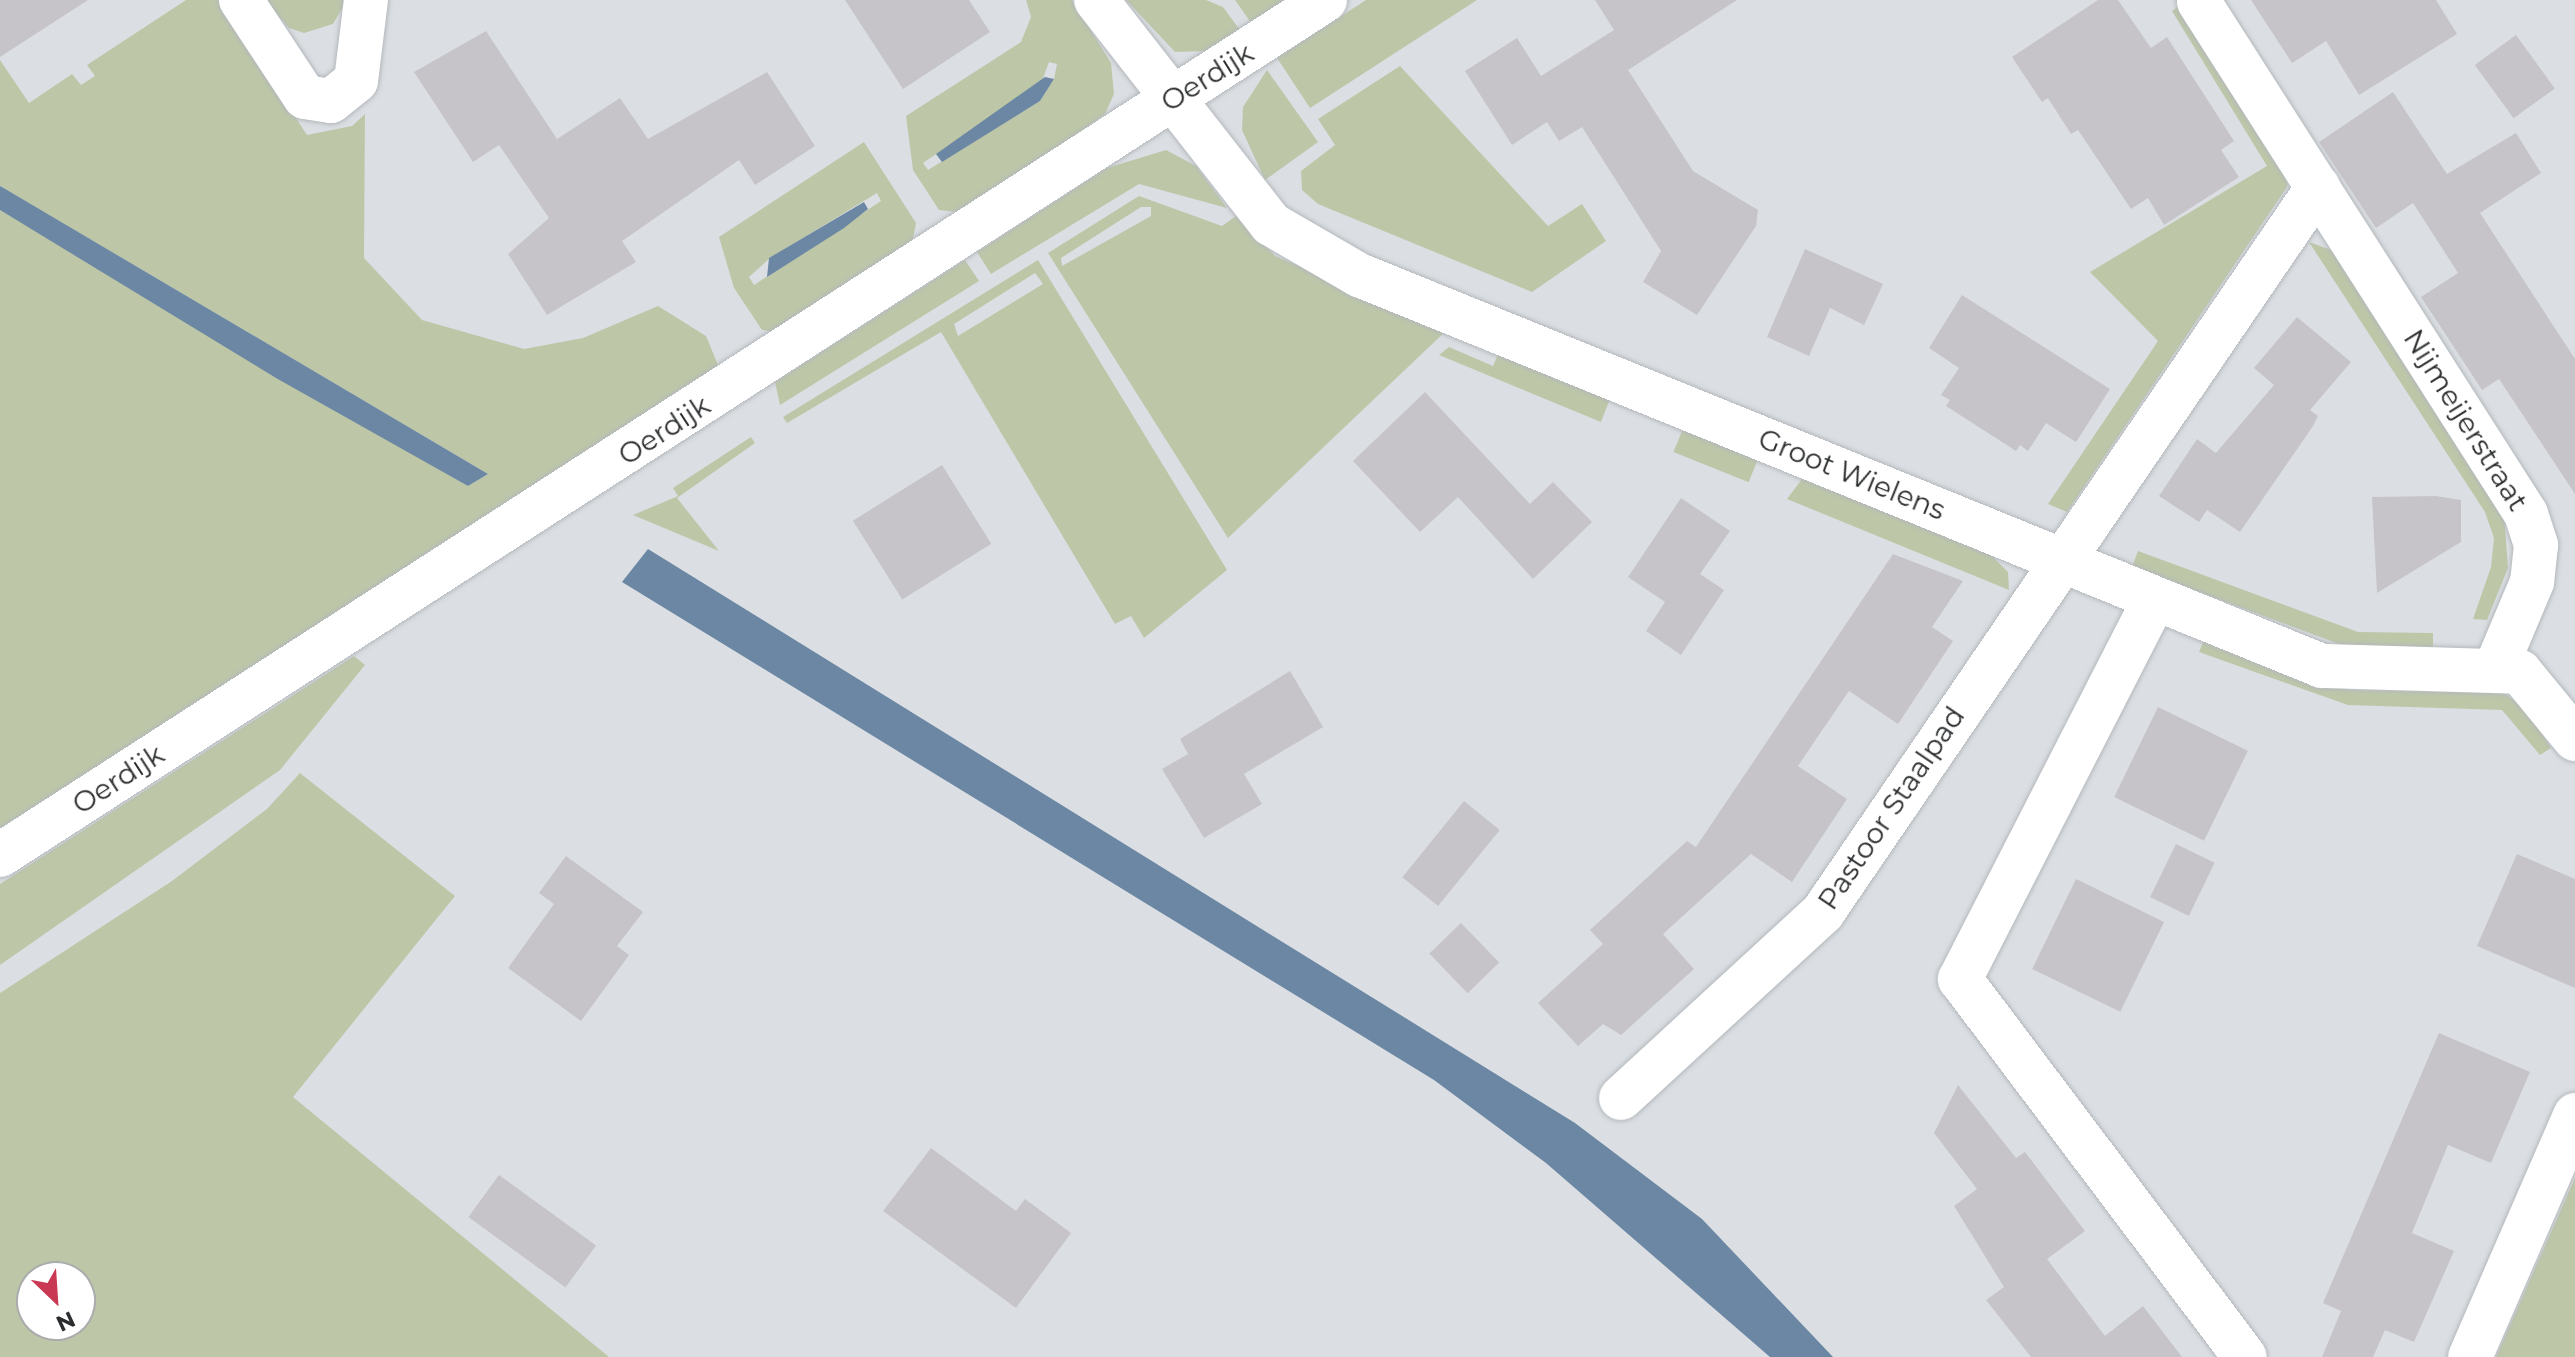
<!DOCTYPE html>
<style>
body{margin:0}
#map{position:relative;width:2575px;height:1357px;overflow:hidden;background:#dbdfe3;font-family:Montserrat,sans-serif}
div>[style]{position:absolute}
.green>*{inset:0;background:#bdc7a8;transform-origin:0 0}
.water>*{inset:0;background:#6b87a3}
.building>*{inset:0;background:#c6c4c9;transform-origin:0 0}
.roads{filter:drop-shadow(0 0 2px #b4b8bc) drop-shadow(0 0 2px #b4b8bc)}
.minor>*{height:44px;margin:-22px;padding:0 22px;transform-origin:22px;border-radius:22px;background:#fff}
span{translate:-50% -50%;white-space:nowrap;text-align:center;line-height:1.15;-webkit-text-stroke:8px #fff;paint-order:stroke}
.street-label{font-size:28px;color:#2b2d2f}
.north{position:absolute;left:16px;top:1261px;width:80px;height:80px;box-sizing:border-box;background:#fff;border:2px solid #aaabac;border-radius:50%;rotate:155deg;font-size:22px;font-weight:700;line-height:32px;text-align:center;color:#2b2d2f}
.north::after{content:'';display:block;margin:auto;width:28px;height:36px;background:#ca3954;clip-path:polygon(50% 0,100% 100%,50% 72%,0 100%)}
</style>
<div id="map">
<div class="green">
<div style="clip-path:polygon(186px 0,218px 0,307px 135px,352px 126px,365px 114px,364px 258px,422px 320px,524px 349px,583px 338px,658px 306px,706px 336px,718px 365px,685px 394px,0 828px,0 210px,468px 486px,488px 474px,0 186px,0 60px,29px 103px,72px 74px,81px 85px,95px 76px,87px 65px)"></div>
<div style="clip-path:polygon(265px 0,347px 0,333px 24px,304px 33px,289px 28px)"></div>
<div style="clip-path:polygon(evenodd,1026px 0,1072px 0,1111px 63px,1114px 94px,1105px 114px,967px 213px,939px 210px,913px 170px,906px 116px,1021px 42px,1031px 17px,1026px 0,1049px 62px,1057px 64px,1054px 79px,1040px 101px,928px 170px,923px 163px,1042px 81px,1049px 62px)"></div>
<div style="clip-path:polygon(1126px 0,1206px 0,1223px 7px,1240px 30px,1208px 51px,1175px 52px)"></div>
<div style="clip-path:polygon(1235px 0,1295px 0,1254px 27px)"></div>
<div style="clip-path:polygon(1366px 0,1477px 0,1310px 108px,1277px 58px)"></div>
<div style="clip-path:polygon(2187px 0,2288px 175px,2287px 187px,2067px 512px,2048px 504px,2158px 341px,2090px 272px,2267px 166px,2172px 11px)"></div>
<div style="clip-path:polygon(1400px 66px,1548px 226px,1582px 204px,1606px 241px,1532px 292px,1318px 204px,1302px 190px,1301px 171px,1335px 145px,1318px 119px)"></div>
<div style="clip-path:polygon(1267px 70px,1318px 142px,1265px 180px,1242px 130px,1243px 107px)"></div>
<div style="clip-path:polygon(evenodd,864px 142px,916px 223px,911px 249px,782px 333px,762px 330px,734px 288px,719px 237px,864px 142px,877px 193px,881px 201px,754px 285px,749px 277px,770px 258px,877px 193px)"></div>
<div style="clip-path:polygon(1166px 150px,1196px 166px,1227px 208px,1139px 184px,991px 274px,977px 252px,1107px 168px)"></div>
<div style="clip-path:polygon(evenodd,1139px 196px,1222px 226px,1236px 216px,1275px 256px,1448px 329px,1228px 538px,1048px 253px,1139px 196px,1141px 207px,1151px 207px,1151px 216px,1062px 266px,1061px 258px,1141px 207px)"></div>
<div style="clip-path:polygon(2309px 242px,2334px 251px,2504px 514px,2508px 568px,2487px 620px,2473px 619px,2491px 567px,2494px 538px,2485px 512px)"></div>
<div style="clip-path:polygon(965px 260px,979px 281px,780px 405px,775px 382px)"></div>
<div style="clip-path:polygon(evenodd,1038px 260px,1227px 570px,1144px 638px,1131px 616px,1115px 624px,941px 332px,787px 423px,783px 417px,1038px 260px,1035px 273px,1043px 284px,958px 336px,954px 324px,1035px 273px)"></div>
<div style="clip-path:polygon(1449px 347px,1493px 366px,1500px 350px,1611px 396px,1601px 422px,1439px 355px)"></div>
<div style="left:1684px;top:426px;width:81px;height:28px;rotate:22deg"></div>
<div style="clip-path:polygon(751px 437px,755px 443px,677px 498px,719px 551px,633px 515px,678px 496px,673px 488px)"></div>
<div style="clip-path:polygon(1805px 475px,1990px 554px,2008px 572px,2009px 590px,1787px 499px)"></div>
<div style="clip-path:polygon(2138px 551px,2358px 632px,2433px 633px,2433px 648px,2347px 647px,2132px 567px)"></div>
<div style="clip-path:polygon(2204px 640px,2348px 690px,2503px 693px,2524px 707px,2551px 748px,2540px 755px,2502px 710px,2348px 705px,2199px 652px)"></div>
<div style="clip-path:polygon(354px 656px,365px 665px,280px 770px,0 965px,0 884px)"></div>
<div style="clip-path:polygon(evenodd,300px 773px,455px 896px,293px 1097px,609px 1357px,0 1357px,0 993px,172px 881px,267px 809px,300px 773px,32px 1277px,80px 1277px,80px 1325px,32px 1325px,32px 1277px)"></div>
<div style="clip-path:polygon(2575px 1178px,2575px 1357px,2496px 1357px)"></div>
</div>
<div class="water">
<div style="clip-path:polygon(1045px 77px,1054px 79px,1040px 101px,942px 162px,936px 154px)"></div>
<div style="clip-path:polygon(0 186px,7px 190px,488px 474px,468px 486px,276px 378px,0 210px)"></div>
<div style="clip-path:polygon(864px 202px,868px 209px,844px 228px,767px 277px,769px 258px)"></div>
<div style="clip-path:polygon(648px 549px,1575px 1123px,1702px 1219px,1833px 1357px,1770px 1357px,1546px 1163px,1434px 1080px,622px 582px)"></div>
</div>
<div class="building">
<div style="clip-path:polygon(0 0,88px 0,0 57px)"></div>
<div style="clip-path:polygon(845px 0,969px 0,990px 32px,903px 89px)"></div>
<div style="clip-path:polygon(1595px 0,1737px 0,1628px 70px,1693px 171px,1758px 210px,1756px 226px,1697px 315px,1643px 282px,1661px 251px,1582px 127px,1559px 141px,1547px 122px,1512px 145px,1465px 71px,1517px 38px,1541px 76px,1614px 30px)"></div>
<div style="clip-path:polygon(2098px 0,2118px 0,2151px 48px,2167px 37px,2234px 141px,2221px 150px,2239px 177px,2164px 225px,2148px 198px,2131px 209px,2078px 130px,2071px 134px,2048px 98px,2042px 102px,2012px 57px)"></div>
<div style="clip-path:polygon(2251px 0,2436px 0,2457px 34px,2359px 95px,2326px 41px,2292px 63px)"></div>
<div style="clip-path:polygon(486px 31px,557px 139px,620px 98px,648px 139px,767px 72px,815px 146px,755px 185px,739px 160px,622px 241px,636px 262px,547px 315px,508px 254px,549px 218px,499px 145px,473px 162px,414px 72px)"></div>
<div style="left:2516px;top:35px;width:66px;height:51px;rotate:54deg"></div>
<div style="clip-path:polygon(2393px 92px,2447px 174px,2516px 133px,2541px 173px,2480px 213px,2575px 359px,2575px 494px,2499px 379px,2482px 390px,2421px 297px,2458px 273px,2413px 203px,2376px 228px,2319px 142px)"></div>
<div style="clip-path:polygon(1805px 249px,1883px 284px,1864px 325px,1830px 308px,1809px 356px,1767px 337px)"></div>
<div style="clip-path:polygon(1962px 295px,2110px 389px,2076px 442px,2046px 423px,2028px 451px,2020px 445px,2016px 451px,1946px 406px,1950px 400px,1941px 395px,1959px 368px,1929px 348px)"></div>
<div style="clip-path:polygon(2297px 317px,2351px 362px,2310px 410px,2318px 416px,2313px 426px,2240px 532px,2207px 510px,2199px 522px,2159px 496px,2197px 439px,2216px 453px,2274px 385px,2254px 368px)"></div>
<div style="clip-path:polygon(1425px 392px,1530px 504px,1553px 482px,1592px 522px,1533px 579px,1458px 497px,1420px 532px,1353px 461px)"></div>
<div style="left:942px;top:465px;width:93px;height:105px;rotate:58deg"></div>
<div style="clip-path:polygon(2436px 496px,2461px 500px,2461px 542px,2377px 593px,2372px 497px)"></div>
<div style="clip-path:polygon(1681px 498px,1730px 531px,1700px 574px,1724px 590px,1681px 655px,1646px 631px,1665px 602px,1628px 577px)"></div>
<div style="clip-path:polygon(1893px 554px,1963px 581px,1932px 627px,1953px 641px,1898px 724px,1849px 691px,1823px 729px,1798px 766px,1847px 799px,1792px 882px,1751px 854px,1663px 934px,1694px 969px,1621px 1035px,1603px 1024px,1578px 1046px,1538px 1003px,1603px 944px,1590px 930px,1687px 841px,1696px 847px)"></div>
<div style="clip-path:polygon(1290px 671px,1323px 727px,1244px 774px,1262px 804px,1204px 838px,1162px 769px,1188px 754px,1180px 739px)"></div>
<div style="left:2158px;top:707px;width:100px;height:100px;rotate:26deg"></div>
<div style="left:1464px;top:801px;width:46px;height:98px;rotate:39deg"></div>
<div style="left:2176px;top:844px;width:43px;height:59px;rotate:26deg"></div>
<div style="clip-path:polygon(2517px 854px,2575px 879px,2575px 988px,2477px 946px)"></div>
<div style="clip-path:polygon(566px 856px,643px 912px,617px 946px,629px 955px,581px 1021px,508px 968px,554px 904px,539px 893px)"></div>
<div style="left:2076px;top:879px;width:98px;height:100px;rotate:26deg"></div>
<div style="left:1461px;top:923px;width:55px;height:44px;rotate:46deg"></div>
<div style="clip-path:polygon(2439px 1033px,2530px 1072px,2491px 1163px,2448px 1145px,2412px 1233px,2454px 1251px,2414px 1342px,2385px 1330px,2373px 1357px,2322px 1357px,2341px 1311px,2323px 1303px)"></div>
<div style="clip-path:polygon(1958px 1085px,2016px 1158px,2025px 1152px,2085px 1231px,2047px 1259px,2105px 1336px,2143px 1306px,2182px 1357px,2031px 1357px,1986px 1300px,2004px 1287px,1954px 1206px,1977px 1189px,1934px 1133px)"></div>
<div style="clip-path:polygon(931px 1148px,1016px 1211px,1025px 1199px,1071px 1233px,1016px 1308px,883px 1211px)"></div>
<div style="left:499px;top:1175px;width:120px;height:52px;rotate:36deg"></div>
</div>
<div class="roads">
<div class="minor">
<div style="left:241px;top:0;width:116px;rotate:56.6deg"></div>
<div style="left:305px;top:97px;width:26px;rotate:9deg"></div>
<div style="left:331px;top:101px;width:32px;rotate:-39deg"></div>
<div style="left:356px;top:81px;width:82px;rotate:-83deg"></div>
<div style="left:1096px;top:0;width:284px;rotate:52deg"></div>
<div style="left:1271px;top:224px;width:102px;rotate:30.1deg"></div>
<div style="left:1359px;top:275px;width:1039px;rotate:22.1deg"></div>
<div style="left:2322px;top:666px;width:198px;rotate:1.7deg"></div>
<div style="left:2520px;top:672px;width:87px;rotate:50.6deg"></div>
<div style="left:2199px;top:2px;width:608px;rotate:57.43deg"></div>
<div style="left:2526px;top:514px;width:33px;rotate:72deg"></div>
<div style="left:2536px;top:545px;width:37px;rotate:96deg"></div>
<div style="left:2532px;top:582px;width:95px;rotate:112.8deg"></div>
<div style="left:2153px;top:602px;width:424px;rotate:117.1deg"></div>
<div style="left:1960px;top:979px;width:473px;rotate:53deg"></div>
<div style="left:0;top:855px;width:1577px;rotate:-32.83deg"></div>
<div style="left:1621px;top:1098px;width:275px;rotate:-42.6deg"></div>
<div style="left:1823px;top:912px;width:878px;rotate:-55.68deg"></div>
<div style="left:2470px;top:1357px;width:264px;rotate:-66.5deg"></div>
</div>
</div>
<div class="street-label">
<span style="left:1207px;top:77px;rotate:-32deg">Oerdijk</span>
<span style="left:2466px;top:420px;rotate:58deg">Nijmeijerstraat</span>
<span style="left:664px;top:430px;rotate:-33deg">Oerdijk</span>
<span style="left:1852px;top:474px;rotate:22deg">Groot Wielens</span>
<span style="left:118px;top:779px;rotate:-33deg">Oerdijk</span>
<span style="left:1891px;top:808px;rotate:-56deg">Pastoor Staalpad</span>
</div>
<div class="north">N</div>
</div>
